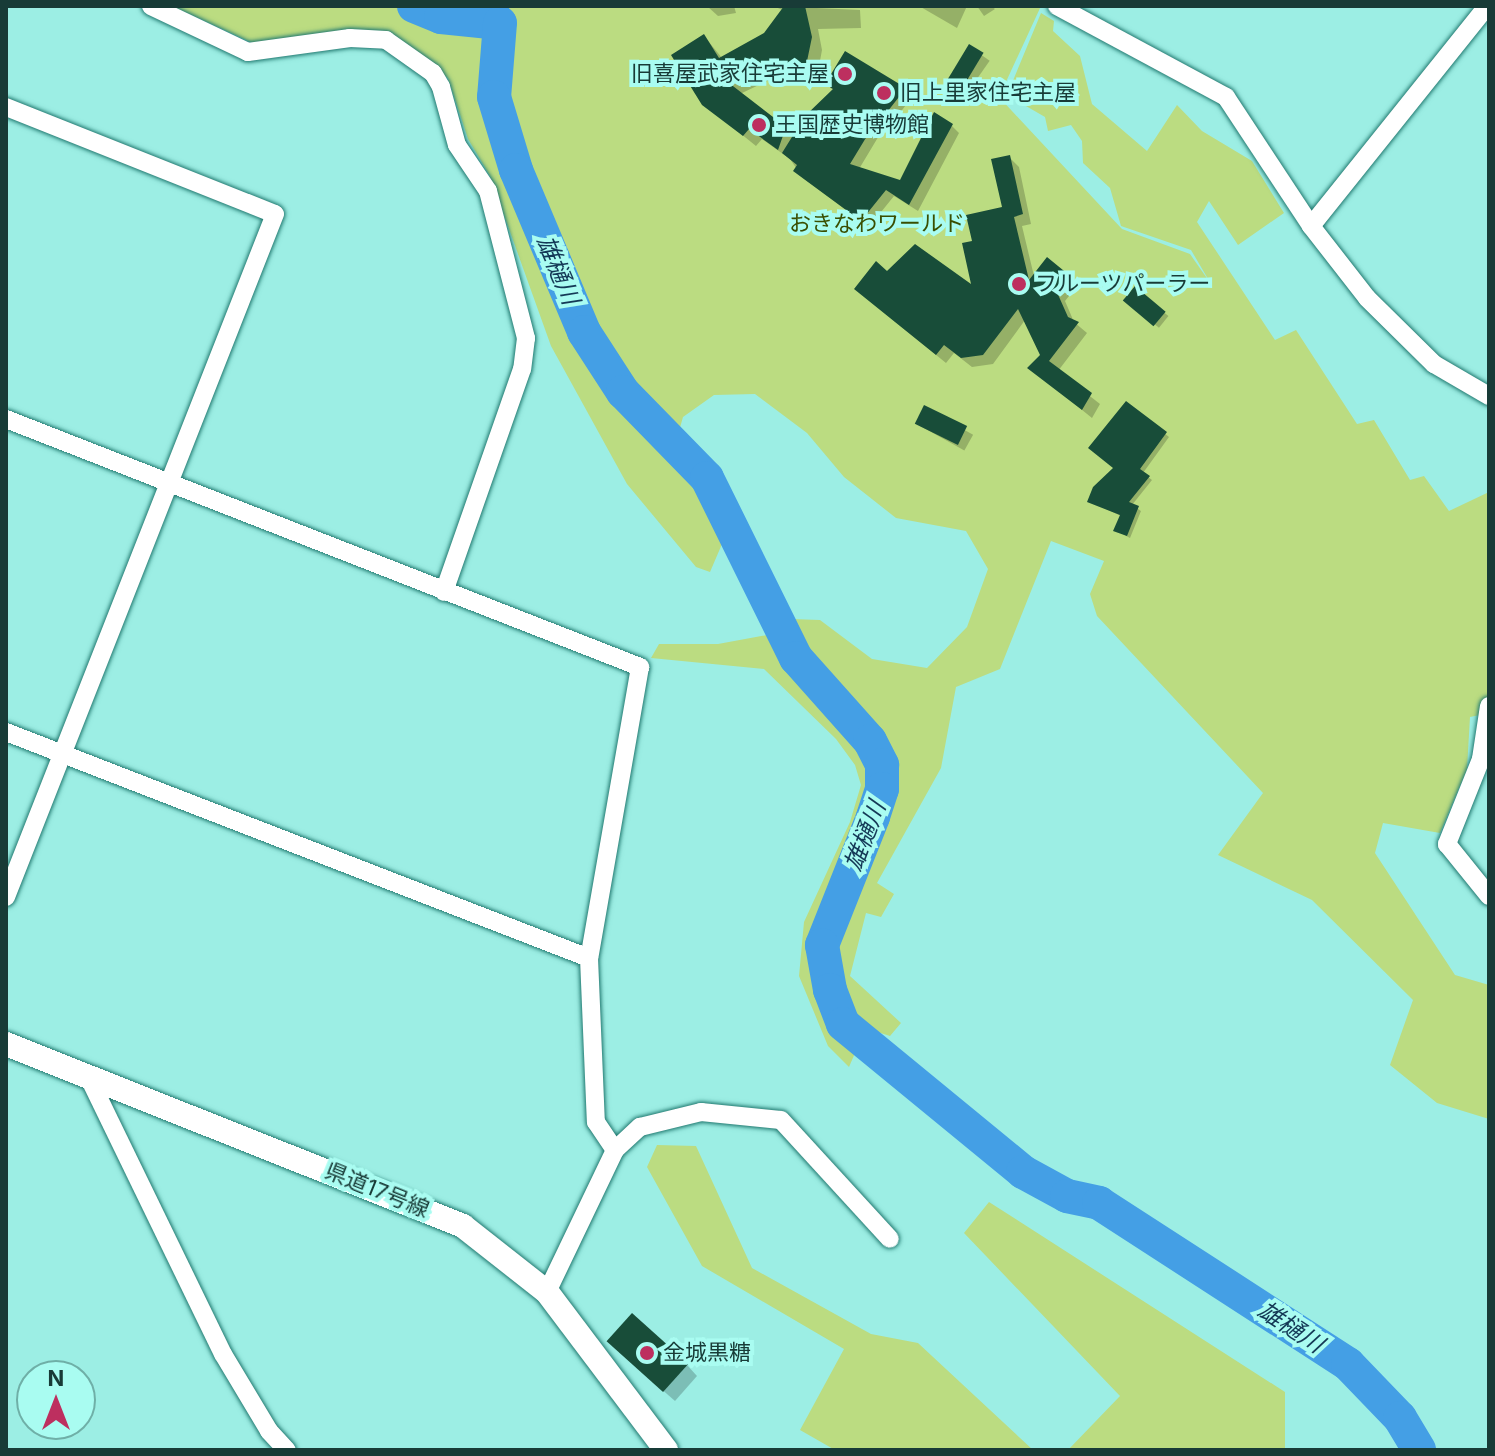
<!DOCTYPE html>
<meta charset="utf-8">
<style>
body{margin:0}
#map{position:relative;width:1495px;height:1456px;overflow:hidden;background:#9ceee4;font-family:Inter,"Noto Sans JP",sans-serif}
div>[style]{position:absolute}
.green>*{inset:0;background:#bbdc81}
.shadow>*{inset:0;background:#0003;transform-origin:0 0}
.stream>*{height:6px;margin:-3px;padding:0 3px;transform-origin:3px;border-radius:3px;background:#449fe5}
.river>*{height:34px;margin:-17px;padding:0 17px;transform-origin:17px;border-radius:17px;background:#449fe5}
.building>*{inset:0;background:#184d39;transform-origin:0 0}
.roads{filter:drop-shadow(0 0 2px #217970) drop-shadow(0 0 2px #217970)}
.minor>*{height:18px;margin:-9px;padding:0 9px;transform-origin:9px;border-radius:9px;background:#fff}
.secondary>*{height:24px;margin:-12px;padding:0 12px;transform-origin:12px;border-radius:12px;background:#fff}
.dots>*{width:22px;height:22px;translate:-50% -50%;box-sizing:border-box;border:4px solid #a9fcf1;border-radius:50%}
span{translate:-50% -50%;white-space:nowrap;text-align:center;line-height:1.15;-webkit-text-stroke:8px #a9fcf1;paint-order:stroke}
.poi-label{font-size:22px;color:#183b37}
.right{translate:-100% -50%;text-align:right}
.left{translate:0 -50%;text-align:left}
.park-label{font-size:22px;color:#394e00}
.street-label{font-size:22px;color:#183b37}
.water-label{font-size:24px;color:#143956;font-style:italic}
.frame{position:absolute;inset:0;border:8px solid #183b37;pointer-events:none}
.north{position:absolute;left:16px;top:1360px;width:80px;height:80px;box-sizing:border-box;background:#a9fcf1;border:2px solid #6fafa7;border-radius:50%;rotate:0deg;font-size:22px;font-weight:700;line-height:32px;text-align:center;color:#183b37}
.north::after{content:'';display:block;margin:auto;width:28px;height:36px;background:#bd2f5f;clip-path:polygon(50% 0,100% 100%,50% 72%,0 100%)}
</style>
<div id="map">
<div class="green">
<div style="clip-path:polygon(172px 6px,1041px 6px,999px 97px,1122px 229px,1190px 254px,1211px 284px,1191px 250px,1121px 226px,1110px 188px,1083px 163px,1082px 141px,1071px 125px,1048px 131px,1045px 117px,1007px 95px,1041px 13px,1054px 21px,1053px 31px,1080px 56px,1092px 104px,1147px 151px,1177px 105px,1202px 131px,1252px 161px,1284px 213px,1238px 245px,1209px 201px,1197px 222px,1275px 340px,1296px 330px,1357px 424px,1374px 420px,1410px 480px,1424px 476px,1449px 511px,1489px 492px,1489px 695px,1480px 715px,1470px 717px,1467px 769px,1440px 833px,1383px 823px,1375px 853px,1455px 975px,1489px 985px,1489px 1119px,1437px 1103px,1390px 1065px,1413px 1000px,1312px 900px,1218px 855px,1263px 793px,1097px 616px,1090px 594px,1104px 561px,1051px 541px,1000px 669px,956px 687px,941px 768px,877px 883px,894px 894px,881px 917px,866px 913px,850px 976px,901px 1023px,890px 1036px,862px 1027px,822px 984px,820px 1006px,855px 1053px,849px 1067px,828px 1046px,799px 976px,804px 922px,850px 822px,861px 785px,855px 765px,836px 739px,764px 669px,651px 658px,659px 644px,718px 644px,767px 635px,791px 619px,820px 620px,872px 659px,927px 668px,967px 627px,988px 569px,966px 531px,896px 518px,844px 477px,807px 433px,755px 394px,714px 395px,683px 417px,679px 431px,714px 463px,725px 537px,710px 572px,696px 567px,627px 484px,551px 346px,490px 176px,468px 139px,448px 78px,389px 31px,253px 43px)"></div>
<div style="clip-path:polygon(657px 1145px,696px 1146px,752px 1268px,871px 1334px,918px 1343px,1033px 1450px,835px 1450px,800px 1430px,844px 1349px,702px 1266px,647px 1167px)"></div>
<div style="clip-path:polygon(989px 1202px,1285px 1392px,1285px 1450px,1068px 1450px,1120px 1396px,964px 1233px)"></div>
</div>
<div class="shadow">
<div style="clip-path:polygon(707px 6px,734px 6px,736px 13px,718px 16px)"></div>
<div style="clip-path:polygon(773px 6px,860px 10px,861px 28px,818px 29px,822px 50px,817px 77px,786px 72px,740px 94px,794px 137px,834px 91px,827px 84px,904px 89px,912px 97px,893px 122px,889px 119px,859px 169px,901px 182px,952px 126px,959px 133px,918px 211px,894px 196px,869px 227px,803px 178px,790px 159px,762px 139px,756px 146px,704px 104px,704px 36px,722px 58px,765px 35px,785px 11px)"></div>
<div style="clip-path:polygon(919px 6px,967px 6px,957px 28px)"></div>
<div style="clip-path:polygon(977px 6px,991px 6px,995px 9px,984px 16px)"></div>
<div style="left:970px;top:47px;width:24px;height:42px;rotate:35deg"></div>
<div style="clip-path:polygon(1009px 157px,1019px 167px,1031px 224px,1022px 226px,1034px 276px,1068px 276px,1077px 286px,1065px 301px,1074px 322px,1087px 333px,1058px 371px,1100px 404px,1092px 418px,1030px 368px,1043px 355px,1025px 320px,993px 364px,972px 367px,954px 353px,946px 363px,866px 298px,887px 273px,974px 289px,975px 242px,1004px 208px)"></div>
<div style="left:1135px;top:289px;width:43px;height:15px;rotate:39deg"></div>
<div style="clip-path:polygon(1127px 403px,1169px 437px,1143px 473px,1152px 480px,1132px 505px,1141px 511px,1130px 538px,1115px 530px,1121px 516px,1089px 501px,1116px 468px)"></div>
<div style="left:925px;top:408px;width:55px;height:18px;rotate:29deg"></div>
<div style="clip-path:polygon(619px 1352px,687px 1365px,697px 1376px,675px 1401px)"></div>
</div>
<div class="stream">
<div style="left:500px;top:23px;width:18px;rotate:-68deg"></div>
</div>
<div class="river">
<div style="left:414px;top:6px;width:29px;rotate:22deg"></div>
<div style="left:441px;top:17px;width:59px;rotate:5.8deg"></div>
<div style="left:500px;top:23px;width:74px;rotate:94.6deg"></div>
<div style="left:494px;top:97px;width:76px;rotate:73.2deg"></div>
<div style="left:516px;top:170px;width:176px;rotate:67.2deg"></div>
<div style="left:584px;top:332px;width:72px;rotate:57deg"></div>
<div style="left:623px;top:392px;width:120px;rotate:45.7deg"></div>
<div style="left:707px;top:478px;width:201px;rotate:63.7deg"></div>
<div style="left:796px;top:658px;width:111px;rotate:48.3deg"></div>
<div style="left:870px;top:741px;width:27px;rotate:63deg"></div>
<div style="left:882px;top:765px;width:24px;rotate:90deg"></div>
<div style="left:882px;top:789px;width:29px;rotate:108deg"></div>
<div style="left:873px;top:817px;width:138px;rotate:111.7deg"></div>
<div style="left:822px;top:945px;width:46px;rotate:79.9deg"></div>
<div style="left:830px;top:990px;width:36px;rotate:69deg"></div>
<div style="left:843px;top:1024px;width:233px;rotate:39.4deg"></div>
<div style="left:1023px;top:1172px;width:50px;rotate:28.6deg"></div>
<div style="left:1067px;top:1196px;width:33px;rotate:12deg"></div>
<div style="left:1099px;top:1203px;width:297px;rotate:32.9deg"></div>
<div style="left:1348px;top:1364px;width:75px;rotate:46.1deg"></div>
<div style="left:1400px;top:1418px;width:37px;rotate:59deg"></div>
</div>
<div class="building">
<div style="clip-path:polygon(784px 6px,805px 6px,812px 37px,806px 66px,774px 61px,729px 83px,786px 127px,778px 150px,749px 129px,743px 136px,702px 105px,671px 55px,704px 34px,719px 58px,764px 33px)"></div>
<div style="left:969px;top:44px;width:17px;height:45px;rotate:31deg"></div>
<div style="clip-path:polygon(845px 51px,906px 88px,884px 116px,881px 113px,850px 164px,900px 180px,934px 112px,953px 124px,909px 205px,886px 190px,861px 221px,793px 171px,797px 165px,782px 153px,805px 116px,833px 89px,825px 84px)"></div>
<div style="clip-path:polygon(1010px 155px,1023px 214px,1014px 217px,1029px 280px,1047px 257px,1069px 275px,1056px 290px,1068px 317px,1079px 322px,1049px 361px,1092px 393px,1082px 410px,1027px 368px,1040px 355px,1018px 309px,983px 355px,961px 358px,944px 345px,936px 355px,854px 289px,876px 261px,887px 271px,915px 244px,971px 284px,962px 243px,972px 241px,966px 215px,1002px 207px,991px 159px)"></div>
<div style="left:1135px;top:286px;width:40px;height:19px;rotate:40deg"></div>
<div style="clip-path:polygon(1126px 401px,1167px 432px,1140px 469px,1150px 476px,1129px 502px,1139px 506px,1127px 536px,1113px 531px,1120px 515px,1087px 502px,1093px 487px,1113px 468px,1088px 448px)"></div>
<div style="left:924px;top:405px;width:48px;height:21px;rotate:26deg"></div>
<div style="left:632px;top:1313px;width:76px;height:38px;rotate:42deg"></div>
</div>
<div class="roads">
<div class="minor">
<div style="left:151px;top:6px;width:107px;rotate:25.4deg"></div>
<div style="left:248px;top:52px;width:103px;rotate:-7.8deg"></div>
<div style="left:350px;top:38px;width:36px;rotate:3deg"></div>
<div style="left:386px;top:40px;width:57px;rotate:35.1deg"></div>
<div style="left:433px;top:73px;width:16px;rotate:60deg"></div>
<div style="left:441px;top:87px;width:60px;rotate:74.6deg"></div>
<div style="left:457px;top:145px;width:55px;rotate:56deg"></div>
<div style="left:488px;top:191px;width:152px;rotate:75.5deg"></div>
<div style="left:526px;top:338px;width:31px;rotate:97deg"></div>
<div style="left:522px;top:369px;width:236px;rotate:109.3deg"></div>
<div style="left:1057px;top:6px;width:192px;rotate:28.3deg"></div>
<div style="left:1226px;top:97px;width:154px;rotate:56.6deg"></div>
<div style="left:1311px;top:226px;width:91px;rotate:52.1deg"></div>
<div style="left:1367px;top:298px;width:94px;rotate:44.6deg"></div>
<div style="left:1434px;top:364px;width:64px;rotate:30.2deg"></div>
<div style="left:6px;top:107px;width:289px;rotate:21.7deg"></div>
<div style="left:275px;top:214px;width:734px;rotate:111.5deg"></div>
<div style="left:1311px;top:226px;width:282px;rotate:-51.3deg"></div>
<div style="left:6px;top:419px;width:681px;rotate:21.36deg"></div>
<div style="left:640px;top:667px;width:295px;rotate:99.9deg"></div>
<div style="left:589px;top:958px;width:164px;rotate:87.6deg"></div>
<div style="left:596px;top:1122px;width:34px;rotate:56deg"></div>
<div style="left:1489px;top:706px;width:54px;rotate:98.6deg"></div>
<div style="left:1481px;top:759px;width:92px;rotate:111.8deg"></div>
<div style="left:1447px;top:844px;width:67px;rotate:51.1deg"></div>
<div style="left:6px;top:732px;width:625px;rotate:21.19deg"></div>
<div style="left:88px;top:1076px;width:309px;rotate:64.1deg"></div>
<div style="left:223px;top:1354px;width:90px;rotate:59.1deg"></div>
<div style="left:269px;top:1431px;width:26px;rotate:47deg"></div>
<div style="left:547px;top:1292px;width:157px;rotate:-64.4deg"></div>
<div style="left:615px;top:1150px;width:34px;rotate:-43deg"></div>
<div style="left:640px;top:1127px;width:63px;rotate:-13.8deg"></div>
<div style="left:701px;top:1112px;width:80px;rotate:5.7deg"></div>
<div style="left:781px;top:1120px;width:161px;rotate:47.5deg"></div>
</div>
<div class="secondary">
<div style="left:6px;top:1044px;width:492px;rotate:21.7deg"></div>
<div style="left:463px;top:1226px;width:107px;rotate:38.2deg"></div>
<div style="left:547px;top:1292px;width:198px;rotate:53deg"></div>
</div>
</div>
<div class="dots">
<div style="left:845px;top:74px;background:#bd2f5f"></div>
<div style="left:884px;top:93px;background:#bd2f5f"></div>
<div style="left:759px;top:125px;background:#bd2f5f"></div>
<div style="left:1019px;top:284px;background:#bd2f5f"></div>
<div style="left:647px;top:1353px;background:#bd2f5f"></div>
</div>
<div class="poi-label">
<span class="right" style="left:829px;top:74px">旧喜屋武家住宅主屋</span>
<span class="left" style="left:900px;top:93px">旧上里家住宅主屋</span>
<span class="left" style="left:775px;top:125px">王国歴史博物館</span>
<span class="left" style="left:1035px;top:284px">フルーツパーラー</span>
<span class="left" style="left:663px;top:1353px">金城黒糖</span>
</div>
<div class="park-label">
<span style="left:877px;top:224px">おきなわワールド</span>
</div>
<div class="street-label">
<span style="left:377px;top:1190px;rotate:22deg">県道17号線</span>
</div>
<div class="water-label">
<span style="left:558px;top:270px;rotate:67deg">雄樋川</span>
<span style="left:865px;top:836px;rotate:-69deg">雄樋川</span>
<span style="left:1291px;top:1327px;rotate:33deg">雄樋川</span>
</div>
<div class="frame"></div>
<div class="north">N</div>
</div>
